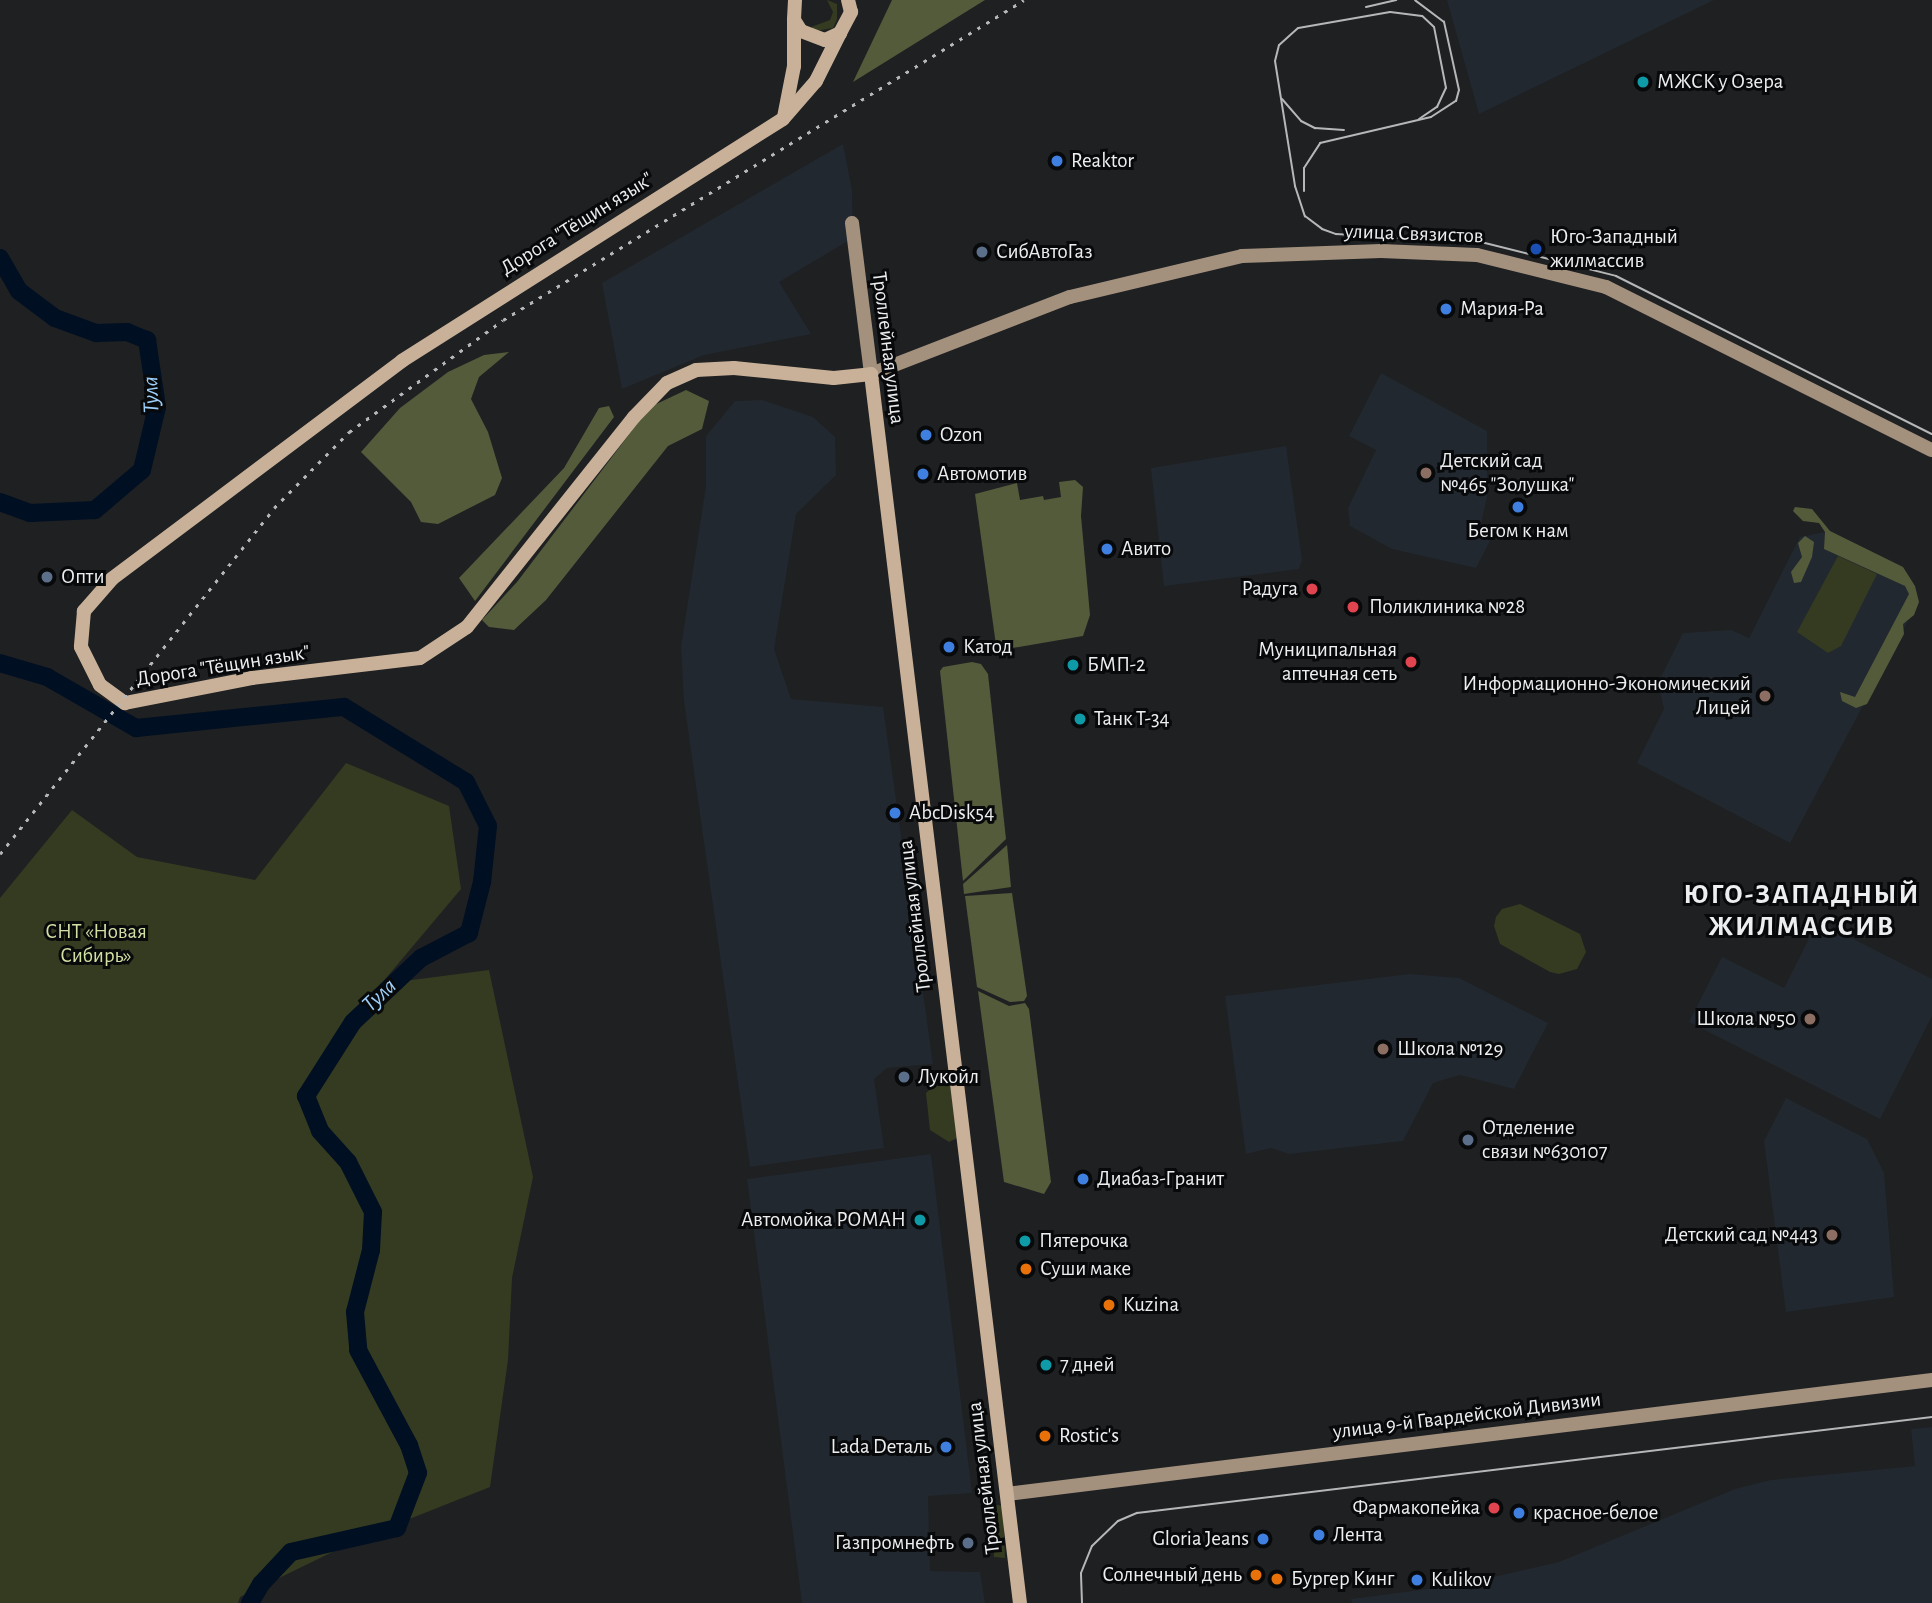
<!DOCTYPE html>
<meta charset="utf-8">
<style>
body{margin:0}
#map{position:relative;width:1932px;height:1603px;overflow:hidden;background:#1e2022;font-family:"Alegreya Sans",sans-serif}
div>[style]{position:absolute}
.built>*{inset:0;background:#22282f}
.green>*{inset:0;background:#353b20}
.forest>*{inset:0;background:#535b3b}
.river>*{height:18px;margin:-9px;padding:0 9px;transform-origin:9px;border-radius:9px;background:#000f22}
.secondary>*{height:14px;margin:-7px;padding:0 7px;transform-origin:7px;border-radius:7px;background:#a3917e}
.primary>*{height:14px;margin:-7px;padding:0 7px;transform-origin:7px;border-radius:7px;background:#c9b199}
.tram>*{height:2px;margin:-1px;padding:0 1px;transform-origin:1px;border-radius:1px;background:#b6b7b9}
.rail>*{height:2.5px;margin-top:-1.25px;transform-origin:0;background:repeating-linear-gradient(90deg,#b6b7b9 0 3.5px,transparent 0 10.5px)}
.dots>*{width:19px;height:19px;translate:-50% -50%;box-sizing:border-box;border:4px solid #08090a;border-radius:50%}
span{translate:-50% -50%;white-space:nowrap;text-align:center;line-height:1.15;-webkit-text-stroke:6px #08090a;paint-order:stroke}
.poi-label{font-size:21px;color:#edeef0}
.left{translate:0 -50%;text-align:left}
.right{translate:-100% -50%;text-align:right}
.street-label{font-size:21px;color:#edeef0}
.park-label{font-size:21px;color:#d1dfa3}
.water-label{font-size:23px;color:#9dcffa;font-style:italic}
.district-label{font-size:28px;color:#edeef0;font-weight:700;letter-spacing:2px}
</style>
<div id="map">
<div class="built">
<div style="clip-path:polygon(1447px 0,1714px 0,1479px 114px)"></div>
<div style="clip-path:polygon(843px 144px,852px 191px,853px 238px,779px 282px,811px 334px,704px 355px,622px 389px,602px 283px)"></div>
<div style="clip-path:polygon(1381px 373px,1487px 431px,1487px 497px,1480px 528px,1493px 535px,1476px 568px,1392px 549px,1350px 526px,1348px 508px,1376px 450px,1349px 436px)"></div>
<div style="clip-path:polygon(762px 400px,813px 417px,835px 437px,836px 475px,796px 514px,774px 649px,791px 699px,883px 707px,933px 1064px,887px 1068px,874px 1079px,884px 1148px,750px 1167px,684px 701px,681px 647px,706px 486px,706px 436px,735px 401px)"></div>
<div style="clip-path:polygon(1286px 446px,1302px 560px,1299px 569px,1164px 586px,1151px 468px)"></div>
<div style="clip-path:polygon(1830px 531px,1903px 568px,1917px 604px,1790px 843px,1637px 763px,1664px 709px,1658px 683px,1683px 633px,1731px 630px,1749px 638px,1800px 537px)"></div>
<div style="clip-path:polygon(1818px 921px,1932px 979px,1932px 1016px,1880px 1119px,1689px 1022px,1722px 957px,1784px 988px)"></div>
<div style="clip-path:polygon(1410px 974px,1459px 978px,1548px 1023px,1514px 1089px,1460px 1075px,1433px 1083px,1403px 1141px,1289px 1154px,1271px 1148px,1246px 1154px,1225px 996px)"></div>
<div style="clip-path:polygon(1786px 1098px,1867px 1139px,1884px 1173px,1894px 1297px,1786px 1312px,1764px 1141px)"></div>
<div style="clip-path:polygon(931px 1154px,972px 1493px,928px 1496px,930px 1571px,980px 1572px,985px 1603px,802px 1603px,747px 1179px)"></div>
<div style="clip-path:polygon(1932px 1427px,1932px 1603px,1352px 1603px,1351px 1599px,1458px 1585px,1559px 1562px,1735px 1489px,1771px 1480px,1915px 1466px,1911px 1429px)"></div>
</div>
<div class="green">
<div style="clip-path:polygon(827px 0,837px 4px,837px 19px,833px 28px,816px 31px,811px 27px,830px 20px,833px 12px)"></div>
<div style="clip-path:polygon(1838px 556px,1877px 574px,1841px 646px,1828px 653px,1797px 632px)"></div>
<div style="clip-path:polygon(346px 763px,449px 806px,461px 889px,381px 984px,489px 970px,533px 1177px,512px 1278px,508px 1360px,490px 1487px,359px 1539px,240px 1597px,238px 1603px,0 1603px,0 898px,72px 810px,137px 857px,255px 880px)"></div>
<div style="clip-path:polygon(1520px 904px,1580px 934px,1586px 952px,1577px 969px,1559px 974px,1550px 972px,1500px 944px,1494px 926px,1496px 917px,1502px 909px)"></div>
<div style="clip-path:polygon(949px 1072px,957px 1138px,949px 1142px,930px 1130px,926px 1093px)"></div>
<div style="clip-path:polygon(993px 1504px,1003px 1506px,1005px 1558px,994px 1557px)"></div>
</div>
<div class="forest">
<div style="clip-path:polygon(892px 0,985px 0,853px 82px)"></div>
<div style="clip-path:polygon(509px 352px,479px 377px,471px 399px,488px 432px,502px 478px,495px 495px,438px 524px,421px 522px,411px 502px,361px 452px,400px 408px,448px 372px,484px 355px)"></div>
<div style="clip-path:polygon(686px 390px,709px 401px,702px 429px,668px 446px,546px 600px,514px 630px,489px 627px,482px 620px,517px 582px,650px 407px)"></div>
<div style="clip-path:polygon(609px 406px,614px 417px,475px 601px,459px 578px,564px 468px,599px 408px)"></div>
<div style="clip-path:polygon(1075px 480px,1083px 487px,1081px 516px,1090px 615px,1083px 636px,1001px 650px,996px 645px,975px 494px,1017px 483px,1020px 500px,1043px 496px,1044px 500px,1061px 497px,1059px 482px)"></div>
<div style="clip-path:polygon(1795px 507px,1812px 509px,1830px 531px,1903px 567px,1915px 586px,1919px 602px,1914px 615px,1903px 624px,1904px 634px,1867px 704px,1856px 708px,1842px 701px,1840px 692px,1855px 697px,1909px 594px,1905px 586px,1824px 549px,1825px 532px,1819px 523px,1803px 521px,1793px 511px)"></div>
<div style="clip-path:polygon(1805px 536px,1814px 542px,1812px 557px,1801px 582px,1794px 583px,1791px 572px,1802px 557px,1798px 543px)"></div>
<div style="clip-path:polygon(972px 662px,981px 664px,988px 674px,1006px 839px,963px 881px,940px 671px,943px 667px)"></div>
<div style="clip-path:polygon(1007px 845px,1011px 887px,964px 894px,963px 884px)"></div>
<div style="clip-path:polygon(1012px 893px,1027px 996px,1024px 1001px,1010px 1002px,977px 987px,965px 896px)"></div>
<div style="clip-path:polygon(978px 991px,1009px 1006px,1025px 1003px,1029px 1009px,1051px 1182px,1044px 1194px,1004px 1182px)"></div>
</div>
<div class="river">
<div style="left:0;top:258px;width:38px;rotate:60deg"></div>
<div style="left:19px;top:291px;width:45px;rotate:36.9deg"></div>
<div style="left:55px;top:318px;width:44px;rotate:20.1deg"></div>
<div style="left:96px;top:333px;width:31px;rotate:-2deg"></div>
<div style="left:127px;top:332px;width:22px;rotate:22deg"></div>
<div style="left:147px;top:340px;width:68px;rotate:81.5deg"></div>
<div style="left:157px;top:407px;width:65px;rotate:103.4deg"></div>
<div style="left:142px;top:470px;width:62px;rotate:139.6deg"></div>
<div style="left:95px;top:510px;width:65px;rotate:177.4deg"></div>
<div style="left:30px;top:513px;width:32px;rotate:-160deg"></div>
<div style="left:0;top:663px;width:49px;rotate:16.6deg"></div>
<div style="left:47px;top:677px;width:103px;rotate:29.8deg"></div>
<div style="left:136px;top:728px;width:209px;rotate:-5.8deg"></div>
<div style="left:344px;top:707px;width:143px;rotate:31.6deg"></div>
<div style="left:466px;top:782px;width:49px;rotate:63.4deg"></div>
<div style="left:488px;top:826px;width:56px;rotate:96.1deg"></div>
<div style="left:482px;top:882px;width:53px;rotate:104.3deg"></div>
<div style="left:469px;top:933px;width:54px;rotate:152.5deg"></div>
<div style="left:421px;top:958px;width:93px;rotate:136.7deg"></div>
<div style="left:353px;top:1022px;width:88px;rotate:122.4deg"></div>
<div style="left:306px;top:1096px;width:38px;rotate:68deg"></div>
<div style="left:320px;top:1131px;width:42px;rotate:47.9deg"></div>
<div style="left:348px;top:1162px;width:56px;rotate:63.4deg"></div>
<div style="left:373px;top:1212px;width:38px;rotate:93deg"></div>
<div style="left:371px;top:1250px;width:64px;rotate:104.5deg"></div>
<div style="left:355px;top:1312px;width:38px;rotate:85deg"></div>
<div style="left:358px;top:1350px;width:108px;rotate:61.8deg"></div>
<div style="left:409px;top:1445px;width:29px;rotate:72deg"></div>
<div style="left:418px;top:1473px;width:59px;rotate:110.9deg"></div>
<div style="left:397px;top:1528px;width:109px;rotate:167.2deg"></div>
<div style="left:291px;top:1552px;width:44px;rotate:133.2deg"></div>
<div style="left:261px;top:1584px;width:22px;rotate:120deg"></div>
</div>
<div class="secondary">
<div style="left:852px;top:223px;width:152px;rotate:82.8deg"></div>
<div style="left:871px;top:374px;width:213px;rotate:-21.2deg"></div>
<div style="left:1070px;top:297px;width:177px;rotate:-13.4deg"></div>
<div style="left:1242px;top:256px;width:139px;rotate:-2.1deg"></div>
<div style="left:1381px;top:251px;width:96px;rotate:2.4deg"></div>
<div style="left:1477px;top:255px;width:133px;rotate:13.9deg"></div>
<div style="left:1606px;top:287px;width:364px;rotate:26.6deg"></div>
<div style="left:1007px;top:1494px;width:932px;rotate:-7.03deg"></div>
</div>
<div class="primary">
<div style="left:795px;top:0;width:20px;rotate:93deg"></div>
<div style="left:794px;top:20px;width:13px;rotate:58deg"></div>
<div style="left:801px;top:31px;width:26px;rotate:21deg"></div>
<div style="left:825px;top:40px;width:17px;rotate:-25deg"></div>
<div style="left:840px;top:33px;width:24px;rotate:-62deg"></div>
<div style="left:851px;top:12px;width:12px;rotate:-104deg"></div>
<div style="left:840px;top:33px;width:54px;rotate:116.6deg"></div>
<div style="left:816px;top:81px;width:50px;rotate:131deg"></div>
<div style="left:783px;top:119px;width:451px;rotate:147.6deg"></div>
<div style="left:402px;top:361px;width:363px;rotate:143.1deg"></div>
<div style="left:112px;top:579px;width:43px;rotate:131.2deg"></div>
<div style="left:84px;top:611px;width:36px;rotate:95deg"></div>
<div style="left:81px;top:647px;width:42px;rotate:63.4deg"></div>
<div style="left:100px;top:685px;width:31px;rotate:36deg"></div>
<div style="left:125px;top:703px;width:129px;rotate:-11.1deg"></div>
<div style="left:252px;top:678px;width:169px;rotate:-6.8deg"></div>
<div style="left:420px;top:658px;width:56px;rotate:-33.4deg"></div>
<div style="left:467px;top:627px;width:268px;rotate:-51.5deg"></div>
<div style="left:634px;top:417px;width:47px;rotate:-45.9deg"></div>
<div style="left:667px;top:383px;width:32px;rotate:-24deg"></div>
<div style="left:696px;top:370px;width:38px;rotate:-3deg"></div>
<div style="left:734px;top:368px;width:100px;rotate:5.7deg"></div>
<div style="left:834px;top:378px;width:37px;rotate:-6deg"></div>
<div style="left:871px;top:374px;width:1238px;rotate:83.09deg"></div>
<div style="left:784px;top:117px;width:52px;rotate:-78.9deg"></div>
<div style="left:794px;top:66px;width:46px;rotate:-90deg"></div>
</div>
<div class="tram">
<div style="left:1366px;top:7px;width:31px;rotate:-13deg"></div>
<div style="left:1282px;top:99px;width:29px;rotate:49deg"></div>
<div style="left:1301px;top:121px;width:16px;rotate:27deg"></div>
<div style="left:1315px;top:128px;width:29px;rotate:4deg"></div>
<div style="left:1419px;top:119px;width:22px;rotate:-34deg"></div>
<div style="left:1437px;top:107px;width:21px;rotate:-65deg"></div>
<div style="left:1446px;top:88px;width:62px;rotate:-101.1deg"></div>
<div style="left:1434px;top:27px;width:16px;rotate:-137deg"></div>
<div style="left:1422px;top:16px;width:32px;rotate:-173deg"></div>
<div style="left:1390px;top:12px;width:93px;rotate:170.1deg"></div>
<div style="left:1298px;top:28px;width:25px;rotate:138deg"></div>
<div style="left:1279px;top:45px;width:16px;rotate:104deg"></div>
<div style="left:1275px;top:61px;width:127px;rotate:80.9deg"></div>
<div style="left:1295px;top:186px;width:32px;rotate:72deg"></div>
<div style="left:1305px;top:216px;width:21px;rotate:37deg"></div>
<div style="left:1322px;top:229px;width:15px;rotate:20deg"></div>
<div style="left:1336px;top:234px;width:149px;rotate:3.5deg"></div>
<div style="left:1485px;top:243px;width:135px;rotate:14.1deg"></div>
<div style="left:1616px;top:276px;width:353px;rotate:26.6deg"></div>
<div style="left:1304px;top:191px;width:23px;rotate:-90deg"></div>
<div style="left:1304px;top:168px;width:30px;rotate:-57deg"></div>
<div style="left:1320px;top:143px;width:114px;rotate:-13.2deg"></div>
<div style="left:1431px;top:117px;width:30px;rotate:-33deg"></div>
<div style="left:1456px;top:101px;width:11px;rotate:-75deg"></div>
<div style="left:1459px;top:90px;width:70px;rotate:-102.4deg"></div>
<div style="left:1444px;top:22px;width:36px;rotate:-143deg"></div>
<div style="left:1082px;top:1603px;width:30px;rotate:-92deg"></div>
<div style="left:1081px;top:1573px;width:29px;rotate:-68deg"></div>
<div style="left:1092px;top:1546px;width:36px;rotate:-44deg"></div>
<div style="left:1118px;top:1521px;width:21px;rotate:-23deg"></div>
<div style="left:1137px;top:1513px;width:801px;rotate:-6.89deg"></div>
</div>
<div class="rail">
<div style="left:0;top:854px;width:441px;rotate:-51.6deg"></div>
<div style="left:274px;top:508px;width:107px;rotate:-45.4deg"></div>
<div style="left:349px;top:432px;width:190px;rotate:-36deg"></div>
<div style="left:503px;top:320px;width:611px;rotate:-31.56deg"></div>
</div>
<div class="dots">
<div style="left:1643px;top:82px;background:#0f9aa8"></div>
<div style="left:1057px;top:161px;background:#3f7fe0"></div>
<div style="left:1536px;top:249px;background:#1a4fb4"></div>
<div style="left:982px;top:252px;background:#5c6f8a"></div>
<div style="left:1446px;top:309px;background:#3f7fe0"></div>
<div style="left:926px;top:435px;background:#3f7fe0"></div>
<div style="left:1426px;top:473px;background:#8d6e63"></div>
<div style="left:923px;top:474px;background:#3f7fe0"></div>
<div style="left:1518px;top:507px;background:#3f7fe0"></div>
<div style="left:1107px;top:549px;background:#3f7fe0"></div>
<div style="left:47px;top:577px;background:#5c6f8a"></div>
<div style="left:1312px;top:589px;background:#e0444e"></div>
<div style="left:1353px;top:607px;background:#e0444e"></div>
<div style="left:949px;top:647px;background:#3f7fe0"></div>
<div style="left:1411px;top:662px;background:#e0444e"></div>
<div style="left:1073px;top:665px;background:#0f9aa8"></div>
<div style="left:1765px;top:696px;background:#8d6e63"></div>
<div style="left:1080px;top:719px;background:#0f9aa8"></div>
<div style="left:895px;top:813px;background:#3f7fe0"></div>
<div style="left:1810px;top:1019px;background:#8d6e63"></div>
<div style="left:1383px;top:1049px;background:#8d6e63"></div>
<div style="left:904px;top:1077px;background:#5c6f8a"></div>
<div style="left:1468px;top:1140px;background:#5c6f8a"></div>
<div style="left:1083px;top:1179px;background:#3f7fe0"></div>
<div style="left:920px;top:1220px;background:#0f9aa8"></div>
<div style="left:1832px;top:1235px;background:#8d6e63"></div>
<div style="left:1025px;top:1241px;background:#0f9aa8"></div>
<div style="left:1026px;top:1269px;background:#e8710a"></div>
<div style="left:1109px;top:1305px;background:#e8710a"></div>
<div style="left:1046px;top:1365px;background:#0f9aa8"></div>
<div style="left:1045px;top:1436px;background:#e8710a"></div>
<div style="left:946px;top:1447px;background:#3f7fe0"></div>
<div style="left:1494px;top:1508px;background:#e0444e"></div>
<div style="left:1519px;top:1513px;background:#3f7fe0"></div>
<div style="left:1319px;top:1535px;background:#3f7fe0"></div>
<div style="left:1263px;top:1539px;background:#3f7fe0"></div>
<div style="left:968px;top:1543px;background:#5c6f8a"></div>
<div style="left:1256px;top:1575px;background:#e8710a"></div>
<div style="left:1277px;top:1579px;background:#e8710a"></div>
<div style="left:1417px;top:1580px;background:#3f7fe0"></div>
</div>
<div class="poi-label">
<span class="left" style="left:1657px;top:82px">МЖСК у Озера</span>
<span class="left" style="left:1071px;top:161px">Reaktor</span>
<span class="left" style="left:1550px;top:249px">Юго-Западный<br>жилмассив</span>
<span class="left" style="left:996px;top:252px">СибАвтоГаз</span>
<span class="left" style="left:1460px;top:309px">Мария-Ра</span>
<span class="left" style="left:940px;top:435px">Ozon</span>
<span class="left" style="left:1440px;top:473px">Детский сад<br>№465 "Золушка"</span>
<span class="left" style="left:937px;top:474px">Автомотив</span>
<span style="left:1518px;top:531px">Бегом к нам</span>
<span class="left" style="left:1121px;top:549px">Авито</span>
<span class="left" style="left:61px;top:577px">Опти</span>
<span class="right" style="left:1298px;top:589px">Радуга</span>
<span class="left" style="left:1369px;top:607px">Поликлиника №28</span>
<span class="left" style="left:963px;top:647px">Катод</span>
<span class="right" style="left:1397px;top:662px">Муниципальная<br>аптечная сеть</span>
<span class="left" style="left:1087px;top:665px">БМП-2</span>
<span class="right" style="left:1751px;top:696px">Информационно-Экономический<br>Лицей</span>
<span class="left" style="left:1094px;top:719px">Танк Т-34</span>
<span class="left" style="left:909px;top:813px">AbcDisk54</span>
<span class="right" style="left:1796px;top:1019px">Школа №50</span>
<span class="left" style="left:1397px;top:1049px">Школа №129</span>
<span class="left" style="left:918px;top:1077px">Лукойл</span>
<span class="left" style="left:1482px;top:1140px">Отделение<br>связи №630107</span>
<span class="left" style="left:1097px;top:1179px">Диабаз-Гранит</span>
<span class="right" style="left:906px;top:1220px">Автомойка РОМАН</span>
<span class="right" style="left:1818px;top:1235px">Детский сад №443</span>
<span class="left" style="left:1039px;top:1241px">Пятерочка</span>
<span class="left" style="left:1040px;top:1269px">Суши маке</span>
<span class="left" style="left:1123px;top:1305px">Kuzina</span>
<span class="left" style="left:1060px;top:1365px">7 дней</span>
<span class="left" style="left:1059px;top:1436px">Rostic's</span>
<span class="right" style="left:932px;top:1447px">Lada Dеталь</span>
<span class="right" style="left:1480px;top:1508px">Фармакопейка</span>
<span class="left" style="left:1533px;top:1513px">красное-белое</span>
<span class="left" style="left:1333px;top:1535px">Лента</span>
<span class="right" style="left:1249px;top:1539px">Gloria Jeans</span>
<span class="right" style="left:954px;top:1543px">Газпромнефть</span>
<span class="right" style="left:1242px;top:1575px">Солнечный день</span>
<span class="left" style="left:1291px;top:1579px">Бургер Кинг</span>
<span class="left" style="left:1431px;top:1580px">Kulikov</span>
</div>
<div class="street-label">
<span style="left:577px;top:224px;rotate:-32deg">Дорога "Тёщин язык"</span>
<span style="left:1414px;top:234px;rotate:2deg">улица Связистов</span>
<span style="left:888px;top:348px;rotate:83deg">Троллейная улица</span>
<span style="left:223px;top:666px;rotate:-9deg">Дорога "Тёщин язык"</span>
<span style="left:915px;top:916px;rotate:-97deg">Троллейная улица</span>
<span style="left:1467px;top:1416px;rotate:-7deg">улица 9-й Гвардейской Дивизии</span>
<span style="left:984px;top:1478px;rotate:-97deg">Троллейная улица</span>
</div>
<div class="park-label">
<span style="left:96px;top:944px">СНТ «Новая<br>Сибирь»</span>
</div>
<div class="water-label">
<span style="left:152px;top:395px;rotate:-92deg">Тула</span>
<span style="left:380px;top:996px;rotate:-43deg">Тула</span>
</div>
<div class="district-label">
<span style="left:1802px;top:911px">ЮГО-ЗАПАДНЫЙ<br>ЖИЛМАССИВ</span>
</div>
</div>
